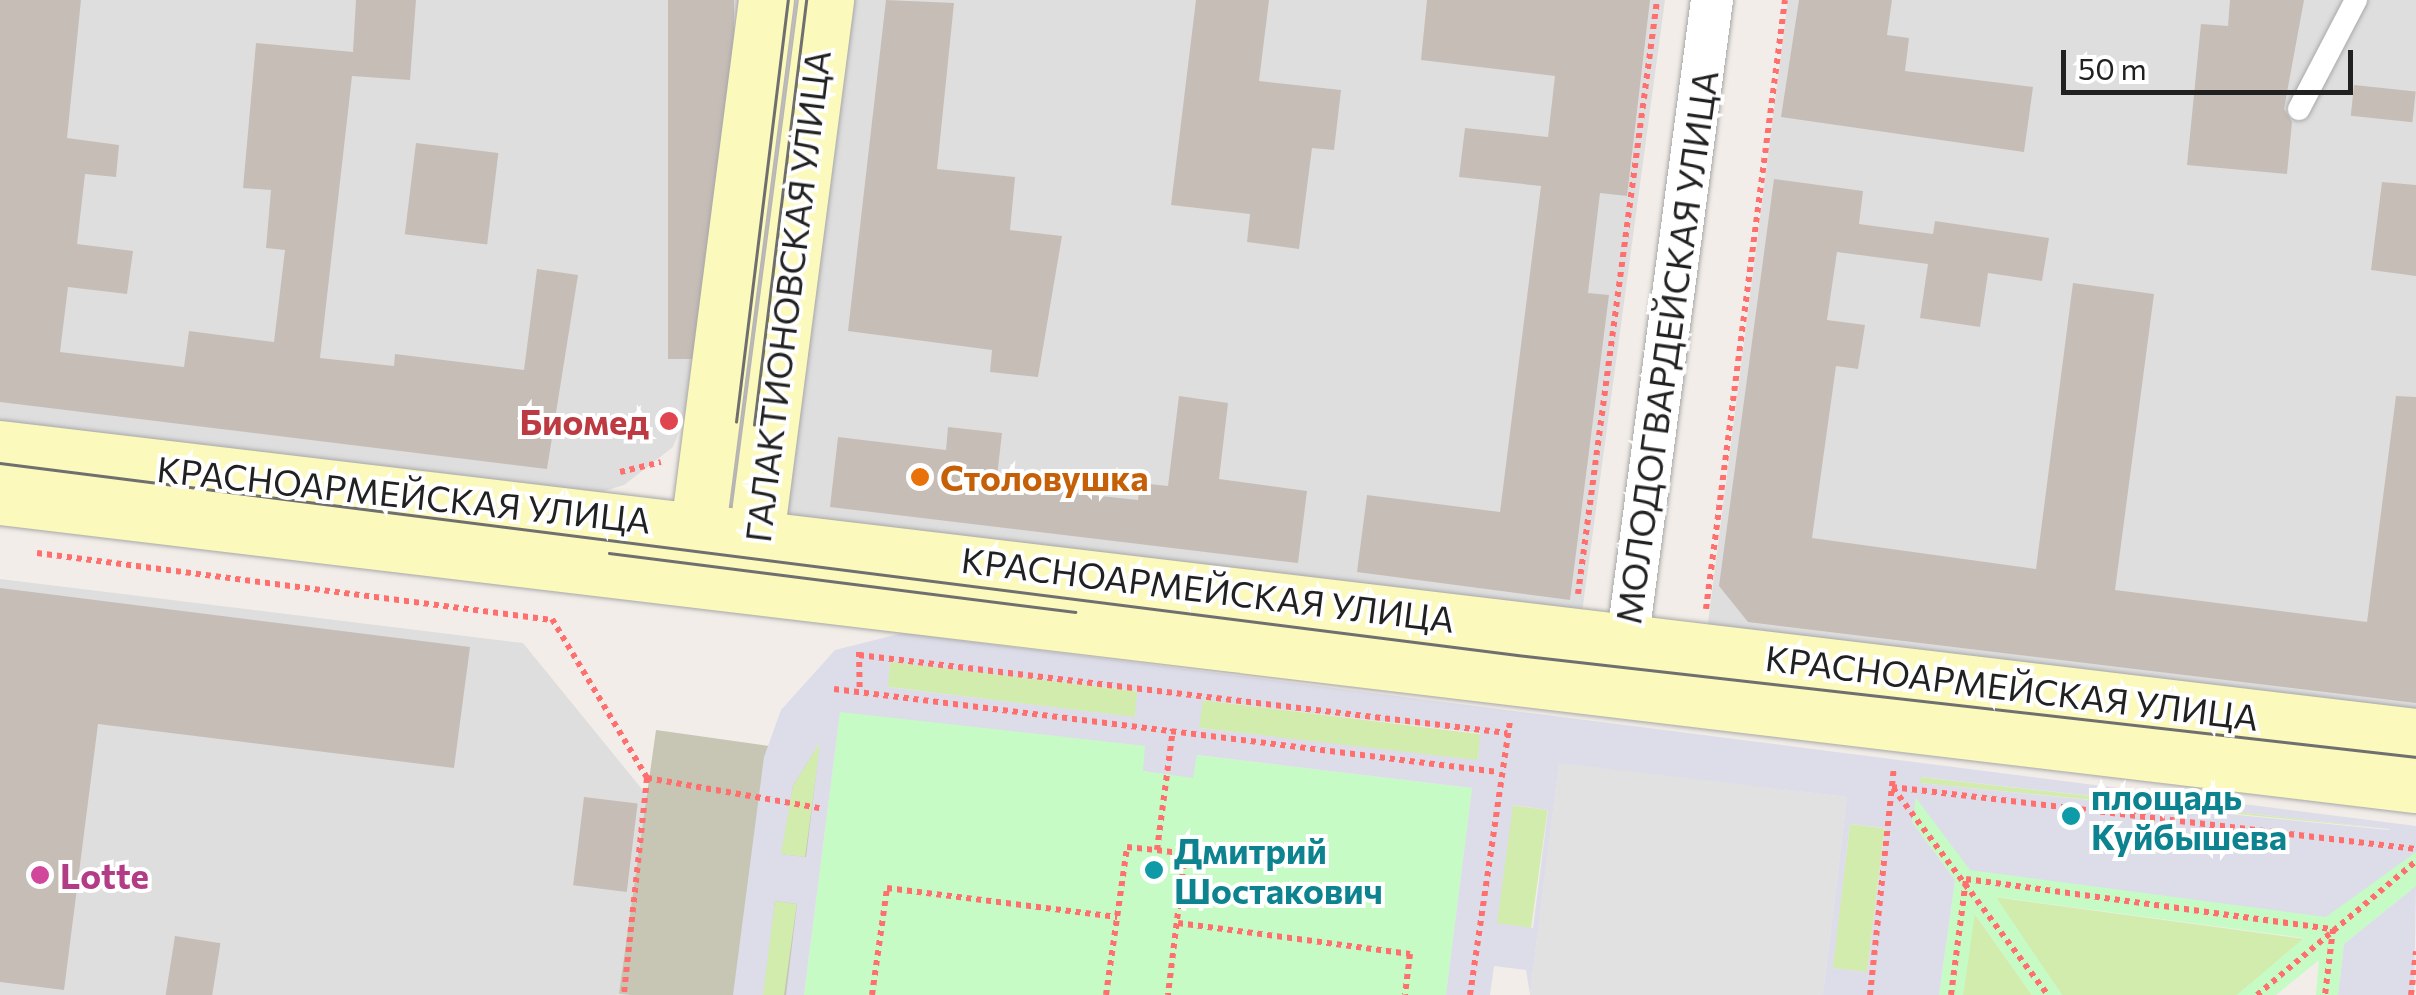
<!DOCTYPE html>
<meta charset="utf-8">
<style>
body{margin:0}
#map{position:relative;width:2416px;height:995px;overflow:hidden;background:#f2ede8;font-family:Commissioner,sans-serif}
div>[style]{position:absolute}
.residential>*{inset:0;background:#dfdede}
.construction>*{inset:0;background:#c7c5b3;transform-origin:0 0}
.grass>*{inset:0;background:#d2ecad;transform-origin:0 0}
.park>*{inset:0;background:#c6fbc5}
.parking>*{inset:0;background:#e1e1e1}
.plaza>*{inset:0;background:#dcdde8}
.building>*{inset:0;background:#c7bdb7;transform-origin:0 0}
.path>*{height:6px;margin-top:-3px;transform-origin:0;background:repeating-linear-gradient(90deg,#fe6f6d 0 5px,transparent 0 10px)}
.roads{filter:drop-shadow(0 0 2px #a8a8a8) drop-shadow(0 0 2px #a8a8a8)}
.service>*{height:22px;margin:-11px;padding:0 11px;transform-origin:11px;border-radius:11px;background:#fff}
.minor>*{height:42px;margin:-21px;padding:0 21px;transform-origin:21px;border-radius:21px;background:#fff}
.secondary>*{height:55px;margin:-27.5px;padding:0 27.5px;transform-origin:27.5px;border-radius:27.5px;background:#fbf9bc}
.tram>*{height:2.5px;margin:-1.25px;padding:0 1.25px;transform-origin:1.25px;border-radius:1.25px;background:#6f6f6f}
.dots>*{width:28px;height:28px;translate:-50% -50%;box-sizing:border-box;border:5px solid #fff;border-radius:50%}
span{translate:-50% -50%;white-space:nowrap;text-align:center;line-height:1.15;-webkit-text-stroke:8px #fff;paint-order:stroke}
.street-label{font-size:35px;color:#212121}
.health-label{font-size:35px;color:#be3a42;font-weight:700}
.right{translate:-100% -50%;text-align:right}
.food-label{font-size:35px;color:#c56008;font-weight:700}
.left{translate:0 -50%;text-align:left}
.culture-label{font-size:35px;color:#0d838f;font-weight:700}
.hotel-label{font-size:35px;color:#b23c85;font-weight:700}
.scale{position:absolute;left:2061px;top:50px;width:292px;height:45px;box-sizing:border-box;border:5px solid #212121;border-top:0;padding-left:12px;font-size:30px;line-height:35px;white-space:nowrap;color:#212121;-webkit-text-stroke:8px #fff;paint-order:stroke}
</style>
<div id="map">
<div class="residential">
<div style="clip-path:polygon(0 0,746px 0,691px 400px,673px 447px,624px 485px,588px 496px,0 431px)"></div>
<div style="clip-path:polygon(843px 0,1665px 0,1579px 635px,774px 540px)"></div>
<div style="clip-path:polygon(1788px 0,2416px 0,2416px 722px,1706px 638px)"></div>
<div style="clip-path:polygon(0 579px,523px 643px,650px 799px,627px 995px,0 995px)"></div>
</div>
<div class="construction">
<div style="left:656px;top:730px;width:176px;height:266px;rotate:8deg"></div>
</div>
<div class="grass">
<div style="left:890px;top:661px;width:250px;height:26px;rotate:7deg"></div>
<div style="left:1202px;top:700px;width:281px;height:28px;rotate:7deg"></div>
<div style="clip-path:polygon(821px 740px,805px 857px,780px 854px,793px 786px)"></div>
<div style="clip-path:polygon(1920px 777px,2389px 829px,1920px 783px)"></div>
<div style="left:1512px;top:805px;width:36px;height:120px;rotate:8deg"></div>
<div style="left:1850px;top:824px;width:35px;height:145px;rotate:7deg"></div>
<div style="clip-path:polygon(1994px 897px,2305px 939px,2237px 995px,2062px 995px)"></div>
<div style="left:775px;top:901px;width:22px;height:95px;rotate:8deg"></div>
<div style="clip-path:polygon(1974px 913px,2032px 995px,1963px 995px)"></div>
</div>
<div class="park">
<div style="clip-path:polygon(840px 711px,1146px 746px,1144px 772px,1196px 755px,1472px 788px,1446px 995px,804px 995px)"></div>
<div style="clip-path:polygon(1916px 797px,2326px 917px,2407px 852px,2416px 852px,2416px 886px,2344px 944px,2338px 995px,2316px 995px,2319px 960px,2276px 995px,2237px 995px,2304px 938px,1996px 897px,2062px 995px,2032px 995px,1975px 914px,1963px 995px,1939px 995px,1955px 880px,1912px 822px)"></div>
</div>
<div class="parking">
<div style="clip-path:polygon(1559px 762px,1847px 797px,1823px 995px,1530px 995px)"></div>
</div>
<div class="plaza">
<div style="clip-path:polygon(evenodd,903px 633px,2416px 826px,2416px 852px,2326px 917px,1970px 870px,1916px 798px,1912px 822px,1955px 880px,1939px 995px,1823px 995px,1847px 797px,1559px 763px,1530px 995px,1526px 970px,1494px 966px,1490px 995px,1446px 995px,1472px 788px,1197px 755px,1193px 778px,1143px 771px,1145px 746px,840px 712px,804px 995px,786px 995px,797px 904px,775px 901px,763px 995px,733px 995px,764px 757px,781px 710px,835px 650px,903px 633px,890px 662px,1137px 691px,1135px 717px,888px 687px,890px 662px,903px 633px,1203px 700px,1480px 733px,1478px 760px,1199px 728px,1203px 700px,903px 633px,820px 742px,806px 857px,781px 854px,793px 786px,820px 742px,903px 633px,1921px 777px,2389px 829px,2389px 830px,1920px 783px,1921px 777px,903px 633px,1513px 805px,1548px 810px,1533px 928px,1497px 923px,1513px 805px,903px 633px,1850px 824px,1885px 828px,1867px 972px,1833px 968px,1850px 824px)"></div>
<div style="clip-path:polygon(2416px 886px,2414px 995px,2338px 995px,2344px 944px)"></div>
</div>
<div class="building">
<div style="clip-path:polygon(0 0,81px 0,67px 138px,119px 145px,116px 177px,85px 174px,77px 244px,133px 251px,127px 294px,68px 287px,60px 352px,184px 367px,189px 331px,274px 342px,285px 250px,266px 248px,271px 190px,243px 188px,256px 43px,353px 52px,356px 0,416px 0,410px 80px,352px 76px,320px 358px,394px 366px,395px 354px,524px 370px,537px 269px,578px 275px,547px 469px,0 402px)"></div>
<div style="left:668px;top:0;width:66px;height:359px"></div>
<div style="clip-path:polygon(886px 0,954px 3px,937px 169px,1015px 177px,1010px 230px,1062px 236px,1038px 377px,990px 372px,992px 350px,848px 331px)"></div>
<div style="clip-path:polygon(1196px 0,1269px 0,1259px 81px,1341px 90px,1334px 150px,1312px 148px,1299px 249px,1247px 242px,1250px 214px,1171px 205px)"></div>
<div style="clip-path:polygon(1427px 0,1650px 0,1627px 196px,1600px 193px,1588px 293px,1609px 295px,1570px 600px,1357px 572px,1367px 495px,1500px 512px,1541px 186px,1459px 177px,1465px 128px,1548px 137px,1555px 76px,1421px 60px)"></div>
<div style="clip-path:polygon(1799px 0,1892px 0,1887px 35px,1909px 38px,1905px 71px,2033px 87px,2024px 152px,1781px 117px)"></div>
<div style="clip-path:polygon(2230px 0,2304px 0,2284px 109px,2292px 122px,2287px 174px,2187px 165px,2201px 24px,2228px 26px)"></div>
<div style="left:2354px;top:85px;width:62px;height:31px;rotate:6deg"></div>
<div style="left:416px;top:143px;width:83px;height:92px;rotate:7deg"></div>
<div style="clip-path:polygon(1774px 179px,1863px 191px,1859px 224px,1933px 234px,1935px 221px,2049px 238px,2042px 281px,1988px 273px,1980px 327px,1920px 318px,1928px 264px,1837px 252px,1827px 320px,1865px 325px,1858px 369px,1836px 366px,1812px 538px,2036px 569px,2073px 283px,2154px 294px,2115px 590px,2367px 622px,2396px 396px,2416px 397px,2416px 703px,1748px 622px,1719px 586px)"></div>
<div style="clip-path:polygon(2382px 182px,2416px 185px,2416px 276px,2371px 270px)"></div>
<div style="clip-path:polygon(1179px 396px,1228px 403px,1219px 479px,1307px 491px,1298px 563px,830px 507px,838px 437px,946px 450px,948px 427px,1002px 433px,996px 485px,1138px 500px,1140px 483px,1168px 486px)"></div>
<div style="clip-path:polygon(0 588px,470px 647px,454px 768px,98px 724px,64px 990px,0 982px)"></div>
<div style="left:584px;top:797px;width:54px;height:89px;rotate:7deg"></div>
<div style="left:175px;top:936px;width:46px;height:60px;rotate:9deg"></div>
</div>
<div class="path">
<div style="left:620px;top:472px;width:42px;rotate:-13.7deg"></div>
<div style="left:37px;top:553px;width:519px;rotate:7.41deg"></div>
<div style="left:1578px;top:594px;width:599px;rotate:-82.42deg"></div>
<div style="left:1706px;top:609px;width:614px;rotate:-82.61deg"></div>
<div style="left:552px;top:619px;width:185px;rotate:59.1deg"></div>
<div style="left:647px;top:778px;width:218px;rotate:96.1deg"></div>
<div style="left:859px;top:652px;width:39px;rotate:89deg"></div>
<div style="left:859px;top:655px;width:653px;rotate:6.86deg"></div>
<div style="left:834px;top:689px;width:669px;rotate:7.13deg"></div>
<div style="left:647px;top:778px;width:175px;rotate:9.9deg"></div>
<div style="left:1892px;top:787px;width:528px;rotate:6.75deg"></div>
<div style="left:1893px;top:788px;width:259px;rotate:53.2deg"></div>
<div style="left:1157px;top:850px;width:28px;rotate:8deg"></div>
<div style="left:1185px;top:854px;width:142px;rotate:96.9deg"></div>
<div style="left:1178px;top:923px;width:234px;rotate:7.6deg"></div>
<div style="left:1410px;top:954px;width:41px;rotate:97deg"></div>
<div style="left:872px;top:995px;width:108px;rotate:-82deg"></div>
<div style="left:887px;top:888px;width:232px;rotate:7.2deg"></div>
<div style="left:1106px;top:995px;width:149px;rotate:-81.9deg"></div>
<div style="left:1127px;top:847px;width:30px;rotate:6deg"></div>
<div style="left:1157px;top:850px;width:122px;rotate:-82.5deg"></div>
<div style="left:1470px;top:995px;width:278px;rotate:-81.7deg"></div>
<div style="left:1870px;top:995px;width:229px;rotate:-84deg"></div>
<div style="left:1951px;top:995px;width:117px;rotate:-82.6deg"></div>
<div style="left:1966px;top:879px;width:370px;rotate:7.8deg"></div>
<div style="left:2333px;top:929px;width:66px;rotate:96.9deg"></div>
<div style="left:2257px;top:995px;width:208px;rotate:-40.1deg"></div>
<div style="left:2411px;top:995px;width:44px;rotate:-83.5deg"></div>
</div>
<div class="roads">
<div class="service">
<div style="left:2299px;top:109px;width:123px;rotate:-62.4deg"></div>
</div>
<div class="minor">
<div style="left:1623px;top:674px;width:680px;rotate:-82.48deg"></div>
</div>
<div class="secondary">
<div style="left:0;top:448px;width:2433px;rotate:6.8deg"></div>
<div style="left:0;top:497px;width:2433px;rotate:6.8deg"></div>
<div style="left:698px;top:527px;width:531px;rotate:-82.65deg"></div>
<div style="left:752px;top:567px;width:572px;rotate:-82.56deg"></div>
</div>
</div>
<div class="tram">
<div style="left:736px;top:422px;width:425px;rotate:-83deg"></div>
<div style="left:754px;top:425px;width:428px;rotate:-83deg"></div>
<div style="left:0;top:463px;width:1529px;rotate:7.21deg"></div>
<div style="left:1517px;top:655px;width:905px;rotate:6.47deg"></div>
<div style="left:609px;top:553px;width:470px;rotate:7.2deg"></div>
</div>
<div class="dots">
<div style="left:669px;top:421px;background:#e0444e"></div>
<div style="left:920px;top:477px;background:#e8710a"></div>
<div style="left:2071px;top:816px;background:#0f9aa8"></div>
<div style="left:1154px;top:870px;background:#0f9aa8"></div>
<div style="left:40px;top:875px;background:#d1479c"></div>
</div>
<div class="street-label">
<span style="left:787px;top:296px;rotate:-83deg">ГАЛАКТИОНОВСКАЯ УЛИЦА</span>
<span style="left:1666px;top:347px;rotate:-82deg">МОЛОДОГВАРДЕЙСКАЯ УЛИЦА</span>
<span style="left:404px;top:494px;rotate:6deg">КРАСНОАРМЕЙСКАЯ УЛИЦА</span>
<span style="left:1208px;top:589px;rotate:7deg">КРАСНОАРМЕЙСКАЯ УЛИЦА</span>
<span style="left:2012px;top:687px;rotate:7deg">КРАСНОАРМЕЙСКАЯ УЛИЦА</span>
</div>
<div class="health-label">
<span class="right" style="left:649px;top:421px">Биомед</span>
</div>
<div class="food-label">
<span class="left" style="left:940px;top:477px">Столовушка</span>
</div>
<div class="culture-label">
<span class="left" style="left:2091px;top:816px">площадь<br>Куйбышева</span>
<span class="left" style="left:1174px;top:870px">Дмитрий<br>Шостакович</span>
</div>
<div class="hotel-label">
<span class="left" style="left:60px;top:875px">Lotte</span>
</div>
<div class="scale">50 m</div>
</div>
